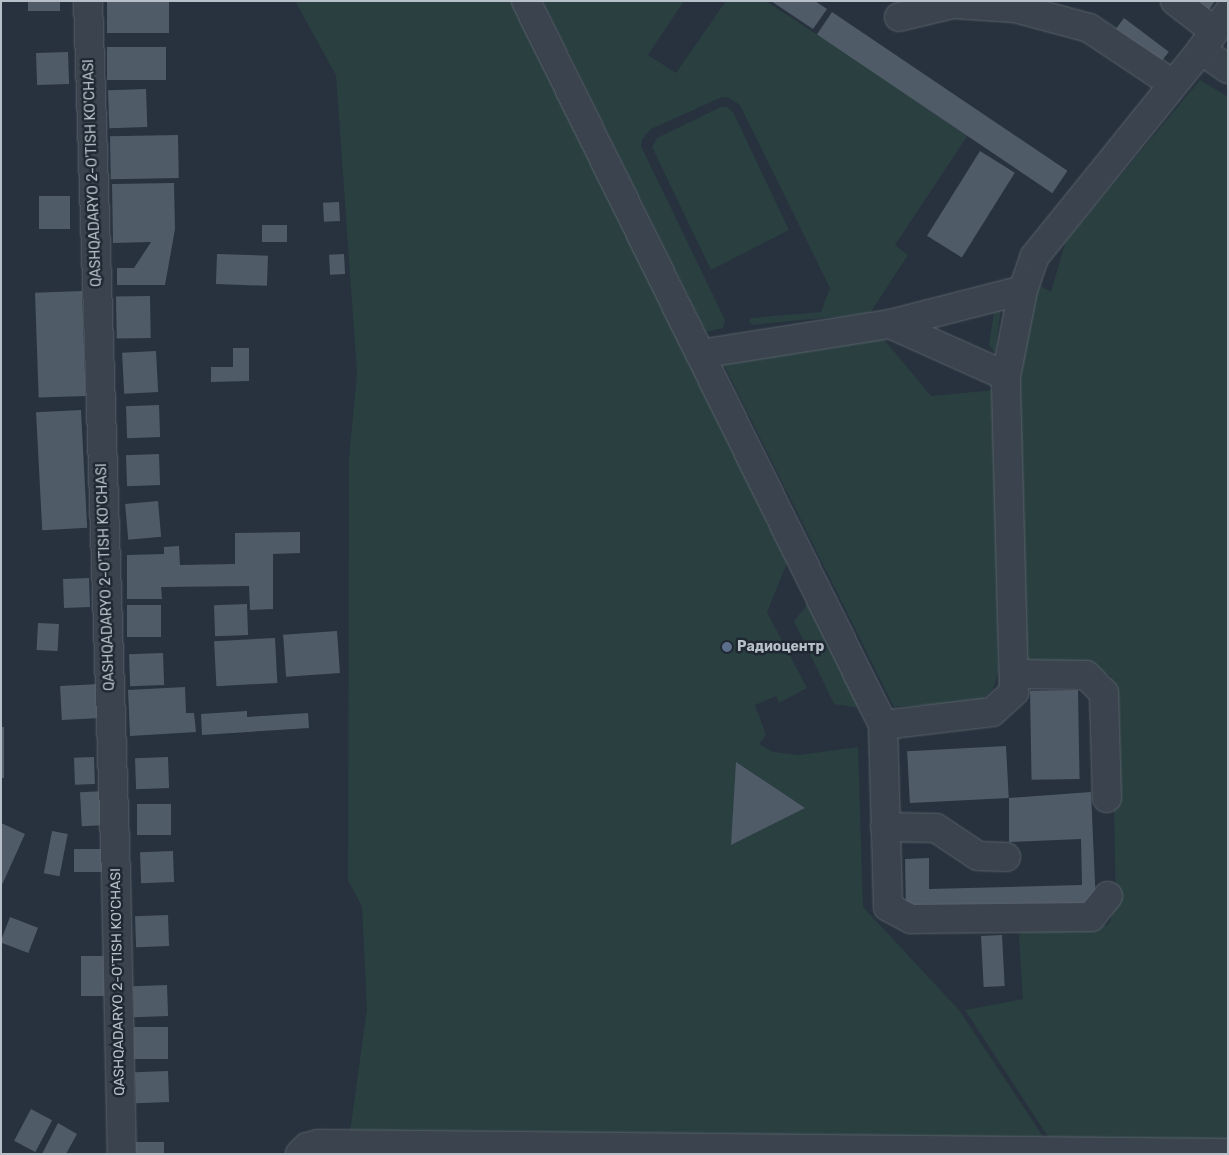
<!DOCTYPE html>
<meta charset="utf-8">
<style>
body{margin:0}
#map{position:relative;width:1229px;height:1155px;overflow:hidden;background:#27323e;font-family:Rubik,sans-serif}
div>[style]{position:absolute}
.green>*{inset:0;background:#2a3f40}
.building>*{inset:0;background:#505b68;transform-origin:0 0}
.roads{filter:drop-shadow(0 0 1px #59626b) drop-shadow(0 0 1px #59626b)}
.minor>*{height:28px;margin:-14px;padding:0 14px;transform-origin:14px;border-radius:14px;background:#3b444e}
.dots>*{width:14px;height:14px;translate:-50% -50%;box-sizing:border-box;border:2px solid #202933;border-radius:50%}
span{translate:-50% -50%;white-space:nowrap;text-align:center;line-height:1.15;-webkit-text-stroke:5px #202933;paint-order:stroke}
.street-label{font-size:14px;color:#b7bfc8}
.poi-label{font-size:14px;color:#b7bfc8;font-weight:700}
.left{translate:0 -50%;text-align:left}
.frame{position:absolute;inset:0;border:2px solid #b7bfc8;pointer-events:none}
</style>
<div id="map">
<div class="green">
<div style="clip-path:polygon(295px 1px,513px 1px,787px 563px,767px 612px,807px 688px,779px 703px,776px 696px,755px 705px,766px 735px,759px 744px,773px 752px,799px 755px,858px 747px,863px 907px,959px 1010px,1044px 1138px,350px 1132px,367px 1009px,362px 907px,348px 880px,349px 457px,357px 373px,336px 75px)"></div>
<div style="clip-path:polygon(543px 1px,684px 1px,648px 55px,676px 73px,726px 1px,766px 1px,968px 135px,895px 245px,908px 255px,870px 313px,753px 325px,749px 322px,751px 318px,821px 312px,830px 288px,740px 105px,729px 98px,722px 97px,651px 129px,642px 139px,641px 146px,725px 320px,723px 328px,706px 332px)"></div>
<div style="clip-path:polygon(1200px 80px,1228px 97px,1228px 1141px,1049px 1138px,965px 1010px,1023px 999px,1019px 937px,1022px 930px,1088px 931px,1109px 924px,1116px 905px,1111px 676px,1085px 663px,1037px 668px,1023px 656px,1020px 354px,1026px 319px,1039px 285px,1051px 292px,1066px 241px)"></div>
<div style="clip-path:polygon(721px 107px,727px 107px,733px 112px,789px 230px,711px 270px,652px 147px,657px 138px)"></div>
<div style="clip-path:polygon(1002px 301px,995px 353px,989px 345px,995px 304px)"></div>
<div style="clip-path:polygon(882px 337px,931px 396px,995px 390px,998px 672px,993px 689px,980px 701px,894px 707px,724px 365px)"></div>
<div style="clip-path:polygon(809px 603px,860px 708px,834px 704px,794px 621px)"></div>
</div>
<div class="building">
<div style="left:28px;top:1px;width:32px;height:10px"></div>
<div style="left:107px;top:1px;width:62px;height:32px"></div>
<div style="clip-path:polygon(771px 1px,815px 1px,827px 9px,813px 29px)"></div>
<div style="clip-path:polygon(1196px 1px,1215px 1px,1209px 10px)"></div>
<div style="left:832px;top:12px;width:284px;height:27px;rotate:34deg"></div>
<div style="left:1124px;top:18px;width:56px;height:19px;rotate:37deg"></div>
<div style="left:166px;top:47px;width:33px;height:59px;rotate:90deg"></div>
<div style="left:68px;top:52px;width:32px;height:32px;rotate:88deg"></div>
<div style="left:146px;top:89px;width:38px;height:38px;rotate:88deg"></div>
<div style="left:178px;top:135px;width:43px;height:68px;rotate:89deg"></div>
<div style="left:980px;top:151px;width:41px;height:100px;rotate:32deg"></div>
<div style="clip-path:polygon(174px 183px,175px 229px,165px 285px,117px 285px,117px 268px,134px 268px,151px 242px,113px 243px,112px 184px)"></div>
<div style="left:39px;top:196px;width:31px;height:33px"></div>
<div style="left:339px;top:202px;width:19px;height:16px;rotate:87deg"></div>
<div style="left:287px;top:225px;width:17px;height:25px;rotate:90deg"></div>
<div style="left:217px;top:254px;width:51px;height:30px;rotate:2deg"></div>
<div style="left:344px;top:254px;width:20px;height:15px;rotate:87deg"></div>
<div style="left:82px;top:291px;width:105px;height:47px;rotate:88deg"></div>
<div style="left:150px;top:296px;width:42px;height:34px;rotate:89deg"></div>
<div style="clip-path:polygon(233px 348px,249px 348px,249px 381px,211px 382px,211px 367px,233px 367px)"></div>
<div style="left:156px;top:351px;width:41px;height:34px;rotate:87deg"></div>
<div style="left:159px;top:405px;width:32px;height:33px;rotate:88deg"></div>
<div style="left:81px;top:410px;width:118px;height:45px;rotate:87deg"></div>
<div style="left:159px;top:454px;width:31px;height:33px;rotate:88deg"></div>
<div style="left:158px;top:501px;width:36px;height:33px;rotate:85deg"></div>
<div style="clip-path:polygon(300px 532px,300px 553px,273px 554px,273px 609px,250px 610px,249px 586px,161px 587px,162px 599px,127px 599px,127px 555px,164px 554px,164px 547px,179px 546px,180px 565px,235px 564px,235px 533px)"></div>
<div style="left:89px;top:578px;width:29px;height:26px;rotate:88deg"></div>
<div style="left:247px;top:604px;width:31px;height:33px;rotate:88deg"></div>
<div style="left:127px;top:605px;width:34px;height:32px"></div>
<div style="left:38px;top:623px;width:21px;height:27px;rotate:3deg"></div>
<div style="left:337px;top:631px;width:42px;height:54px;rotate:86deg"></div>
<div style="left:275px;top:638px;width:45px;height:61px;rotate:87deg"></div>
<div style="left:163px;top:653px;width:32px;height:34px;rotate:88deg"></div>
<div style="left:99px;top:684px;width:34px;height:39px;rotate:87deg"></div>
<div style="clip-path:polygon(185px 687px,186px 713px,194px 713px,196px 732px,130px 736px,128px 690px)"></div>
<div style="left:1078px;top:690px;width:89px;height:48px;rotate:89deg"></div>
<div style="clip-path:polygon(247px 711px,247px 717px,308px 713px,309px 728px,202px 735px,201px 714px)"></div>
<div style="left:1px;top:727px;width:3px;height:51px"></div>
<div style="left:1006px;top:746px;width:52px;height:99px;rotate:87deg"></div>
<div style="left:94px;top:757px;width:27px;height:20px;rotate:88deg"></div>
<div style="left:168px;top:757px;width:31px;height:33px;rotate:88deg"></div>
<div style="clip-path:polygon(736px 762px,805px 808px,731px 845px)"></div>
<div style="left:105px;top:791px;width:34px;height:25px;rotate:87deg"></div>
<div style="clip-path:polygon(1091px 792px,1096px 905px,906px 910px,905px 859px,929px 858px,929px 889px,1082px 885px,1081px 839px,1009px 842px,1009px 798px)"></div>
<div style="left:171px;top:804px;width:31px;height:34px;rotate:90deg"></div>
<div style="clip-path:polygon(1px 823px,25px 834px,1px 887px)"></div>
<div style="left:52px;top:831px;width:16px;height:43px;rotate:11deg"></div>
<div style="left:103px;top:849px;width:23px;height:29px;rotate:90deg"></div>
<div style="left:173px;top:851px;width:31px;height:33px;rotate:88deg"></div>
<div style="left:168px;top:915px;width:31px;height:33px;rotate:88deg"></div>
<div style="left:10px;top:917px;width:30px;height:27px;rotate:21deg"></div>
<div style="left:1002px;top:935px;width:51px;height:21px;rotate:87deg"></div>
<div style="left:81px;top:956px;width:28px;height:40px"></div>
<div style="left:167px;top:985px;width:31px;height:34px;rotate:88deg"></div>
<div style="left:168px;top:1027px;width:32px;height:34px;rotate:90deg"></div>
<div style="left:168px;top:1071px;width:31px;height:33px;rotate:88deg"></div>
<div style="left:31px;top:1109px;width:24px;height:36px;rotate:28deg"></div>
<div style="clip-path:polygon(58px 1123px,77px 1134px,66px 1154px,42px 1154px)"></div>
<div style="left:131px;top:1142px;width:33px;height:12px"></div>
</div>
<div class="roads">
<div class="minor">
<div style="left:88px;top:1px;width:874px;rotate:88.17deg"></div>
<div style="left:116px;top:875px;width:279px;rotate:88.8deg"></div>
<div style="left:526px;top:1px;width:807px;rotate:63.75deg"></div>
<div style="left:883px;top:725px;width:182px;rotate:88.4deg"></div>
<div style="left:888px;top:907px;width:26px;rotate:28deg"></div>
<div style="left:911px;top:919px;width:180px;rotate:-0.6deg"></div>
<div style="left:1091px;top:917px;width:27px;rotate:-51deg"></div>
<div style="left:1175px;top:1px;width:49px;rotate:37.6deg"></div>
<div style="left:899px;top:17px;width:56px;rotate:-13.5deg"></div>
<div style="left:953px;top:4px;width:62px;rotate:3.7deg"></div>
<div style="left:1015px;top:8px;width:77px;rotate:15.1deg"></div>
<div style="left:1089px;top:28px;width:101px;rotate:33.7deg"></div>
<div style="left:1201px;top:50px;width:33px;rotate:35deg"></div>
<div style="left:890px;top:324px;width:137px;rotate:-14.3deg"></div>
<div style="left:700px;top:354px;width:192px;rotate:-9deg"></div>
<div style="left:890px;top:324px;width:127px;rotate:24.1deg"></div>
<div style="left:1014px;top:674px;width:72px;rotate:0.8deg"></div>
<div style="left:1086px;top:675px;width:25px;rotate:45deg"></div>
<div style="left:1104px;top:693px;width:105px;rotate:88.4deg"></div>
<div style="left:883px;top:725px;width:110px;rotate:-6.8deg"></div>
<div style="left:992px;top:712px;width:30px;rotate:-42deg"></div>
<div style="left:1014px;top:692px;width:316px;rotate:-91.5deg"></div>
<div style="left:1006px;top:376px;width:88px;rotate:-78.8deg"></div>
<div style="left:1023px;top:290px;width:36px;rotate:-71deg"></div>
<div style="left:1035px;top:256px;width:265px;rotate:-51.1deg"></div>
<div style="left:1201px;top:50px;width:46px;rotate:-53.9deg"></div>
<div style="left:885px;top:827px;width:51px;rotate:1.1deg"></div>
<div style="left:936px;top:828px;width:50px;rotate:33.7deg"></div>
<div style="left:978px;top:856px;width:28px;rotate:2deg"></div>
<div style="left:300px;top:1154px;width:10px;rotate:-45deg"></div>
<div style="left:307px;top:1147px;width:11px;rotate:-15deg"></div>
<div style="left:318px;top:1144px;width:910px;rotate:0.57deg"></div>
</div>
</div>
<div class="dots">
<div style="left:727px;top:647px;background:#5c6f8a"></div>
</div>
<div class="street-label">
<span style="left:93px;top:173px;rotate:-92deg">QASHQADARYO 2-O'TISH KO'CHASI</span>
<span style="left:106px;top:577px;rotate:-92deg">QASHQADARYO 2-O'TISH KO'CHASI</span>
<span style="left:118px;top:982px;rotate:-91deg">QASHQADARYO 2-O'TISH KO'CHASI</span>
</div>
<div class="poi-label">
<span class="left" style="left:737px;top:647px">Радиоцентр</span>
</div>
<div class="frame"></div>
</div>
